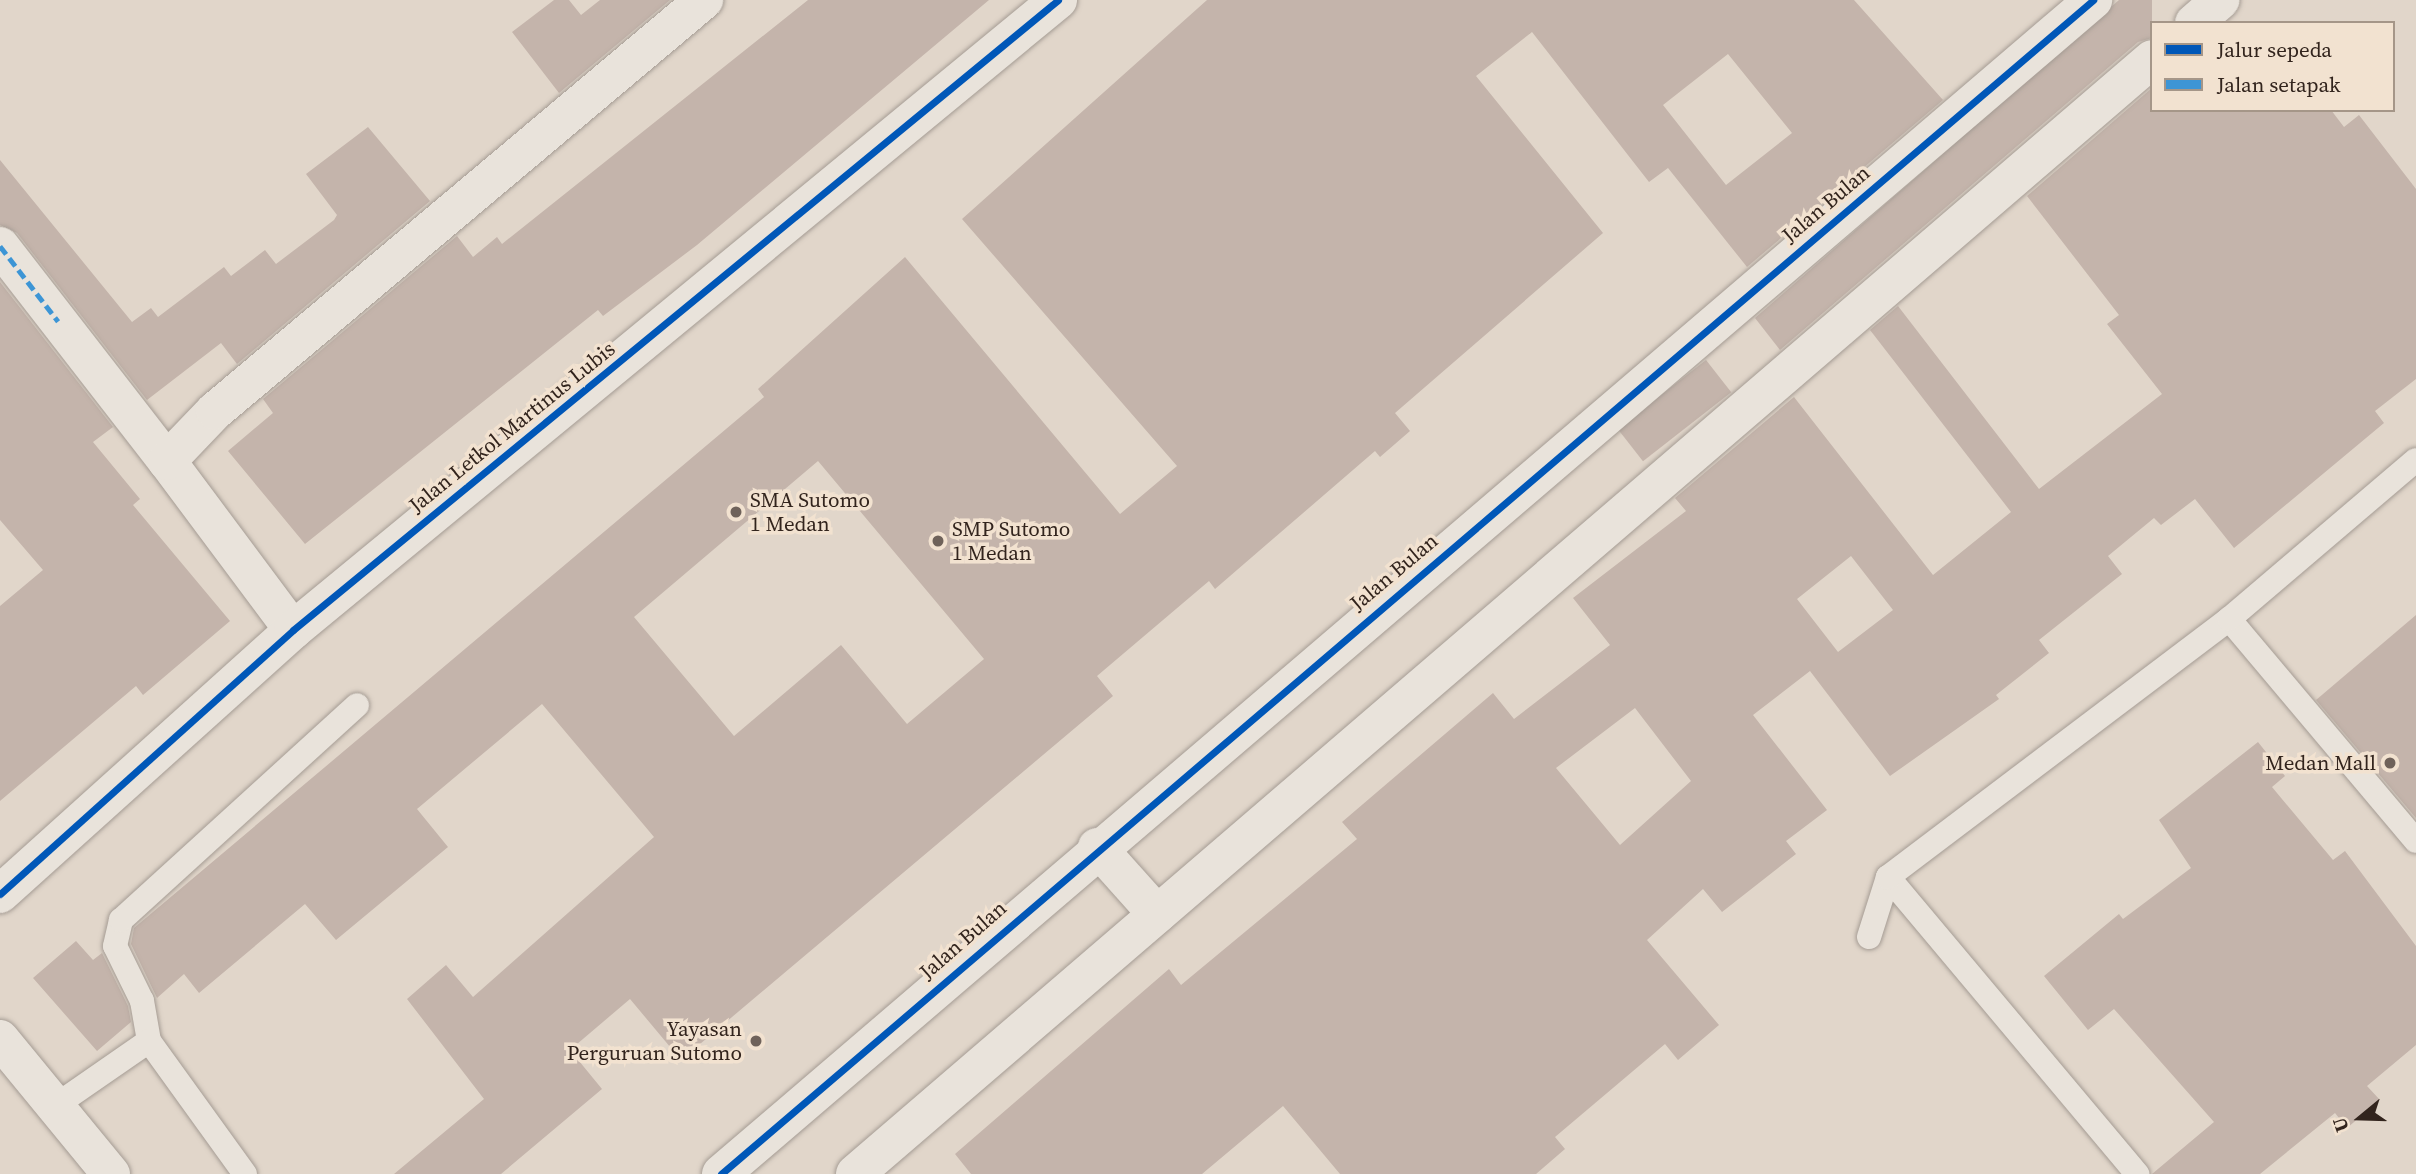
<!DOCTYPE html>
<style>
body{margin:0}
#map{position:relative;width:2416px;height:1174px;overflow:hidden;background:#e1d6ca;font-family:"Source Serif 4",serif}
div>[style]{position:absolute}
.building>*{inset:0;background:#c4b4ab;transform-origin:0 0}
.roads{filter:drop-shadow(0 0 2px #a59c94) drop-shadow(0 0 2px #a59c94)}
.service>*{height:24px;margin:-12px;padding:0 12px;transform-origin:12px;border-radius:12px;background:#e9e3db}
.minor>*{height:38px;margin:-19px;padding:0 19px;transform-origin:19px;border-radius:19px;background:#e9e3db}
.tertiary>*{height:38px;margin:-19px;padding:0 19px;transform-origin:19px;border-radius:19px;background:#e9e3db}
.quiet>*{height:5px;margin-top:-2.5px;transform-origin:0;background:repeating-linear-gradient(90deg,#3d95d5 0 10px,transparent 0 15px)}
.cycleway>*{height:7px;margin:-3.5px;padding:0 3.5px;transform-origin:3.5px;border-radius:3.5px;background:#0057b8}
.dots>*{width:19px;height:19px;translate:-50% -50%;box-sizing:border-box;border:4px solid #f2e2d0;border-radius:50%}
span{translate:-50% -50%;white-space:nowrap;text-align:center;line-height:1.15;-webkit-text-stroke:7px #f2e2d0;paint-order:stroke}
.street-label{font-size:21px;color:#32241d}
.poi-label{font-size:21px;color:#32241d}
.left{translate:0 -50%;text-align:left}
.right{translate:-100% -50%;text-align:right}
.legend{position:absolute;left:2150px;top:21px;width:245px;height:91px;box-sizing:border-box;background:#f2e2d0;border:2px solid #a59688;margin:0;padding:9px 12px;list-style:none;font-size:21px;color:#32241d}
.legend li{display:flex;align-items:center;gap:14px;height:35px}
.legend b{width:35px;border:2px solid #a59688}
.north{position:absolute;left:2325px;top:1083px;width:70px;height:70px;-webkit-text-stroke:5px #f2e2d0;paint-order:stroke;rotate:251deg;font-size:19px;font-weight:700;line-height:28px;text-align:center;color:#32241d}
.north::after{content:'';display:block;margin:auto;width:24px;height:32px;background:#32241d;clip-path:polygon(50% 0,100% 100%,50% 72%,0 100%)}
</style>
<div id="map">
<div class="building">
<div style="clip-path:polygon(554px 0,569px 0,581px 15px,600px 0,670px 0,559px 93px,512px 32px)"></div>
<div style="clip-path:polygon(808px 0,989px 0,697px 245px,603px 316px,598px 310px,305px 544px,228px 451px,273px 413px,263px 399px,457px 236px,473px 257px,497px 237px,502px 244px)"></div>
<div style="clip-path:polygon(evenodd,1207px 0,1854px 0,1943px 100px,1747px 267px,1668px 168px,1649px 182px,1532px 32px,1476px 76px,1603px 233px,1395px 413px,1410px 431px,1380px 457px,1375px 451px,1215px 589px,1209px 581px,1097px 676px,1113px 696px,681px 1060px,630px 999px,570px 1050px,602px 1089px,501px 1174px,394px 1174px,484px 1099px,407px 999px,446px 965px,473px 997px,654px 837px,542px 704px,417px 809px,448px 847px,336px 940px,305px 904px,199px 993px,184px 974px,157px 998px,131px 944px,134px 928px,764px 397px,758px 389px,905px 257px,1120px 514px,1177px 466px,962px 219px,1207px 0,1728px 54px,1792px 133px,1726px 185px,1663px 105px,1728px 54px,1207px 0,818px 461px,984px 659px,907px 724px,841px 645px,734px 736px,634px 617px,818px 461px)"></div>
<div style="clip-path:polygon(2119px 0,2152px 0,2152px 38px,2138px 42px,1780px 350px,1755px 318px)"></div>
<div style="clip-path:polygon(evenodd,2152px 88px,2152px 110px,2331px 110px,2344px 127px,2359px 115px,2416px 189px,2416px 379px,2375px 411px,2384px 423px,2234px 548px,2195px 499px,2161px 525px,2154px 518px,2108px 556px,2122px 574px,2039px 640px,2049px 653px,1996px 695px,1999px 699px,1890px 776px,1810px 671px,1753px 715px,1827px 810px,1786px 841px,1796px 854px,1722px 912px,1703px 889px,1647px 940px,1719px 1025px,1678px 1060px,1665px 1044px,1555px 1137px,1565px 1149px,1536px 1174px,1340px 1174px,1283px 1106px,1202px 1174px,971px 1174px,955px 1154px,1169px 969px,1181px 985px,1357px 839px,1342px 822px,1493px 693px,1514px 719px,1610px 645px,1573px 598px,1686px 511px,1675px 498px,1794px 397px,1933px 575px,2011px 512px,1870px 330px,1898px 306px,2039px 489px,2162px 394px,2107px 324px,2119px 315px,2027px 196px,2152px 88px,1851px 556px,1893px 610px,1838px 652px,1797px 599px,1851px 556px,2152px 88px,1635px 708px,1691px 781px,1620px 845px,1556px 768px,1635px 708px)"></div>
<div style="clip-path:polygon(368px 127px,430px 201px,237px 364px,221px 343px,147px 400px,17px 233px,0 225px,0 160px,132px 322px,151px 308px,158px 317px,224px 267px,231px 276px,265px 250px,276px 264px,334px 220px,337px 215px,306px 174px)"></div>
<div style="clip-path:polygon(0 282px,113px 427px,93px 442px,140px 499px,133px 505px,230px 621px,143px 695px,136px 686px,0 801px,0 606px,43px 570px,0 520px)"></div>
<div style="left:1706px;top:360px;width:41px;height:112px;rotate:52deg"></div>
<div style="clip-path:polygon(2416px 615px,2416px 818px,2316px 700px)"></div>
<div style="clip-path:polygon(2258px 742px,2285px 776px,2272px 787px,2333px 860px,2345px 851px,2416px 946px,2416px 1045px,2367px 1086px,2380px 1100px,2347px 1128px,2335px 1113px,2260px 1174px,2152px 1174px,2214px 1122px,2114px 1009px,2088px 1030px,2044px 976px,2119px 914px,2123px 919px,2191px 868px,2159px 820px)"></div>
<div style="clip-path:polygon(76px 941px,93px 960px,102px 953px,128px 1006px,131px 1022px,97px 1051px,33px 978px)"></div>
</div>
<div class="roads">
<div class="service">
<div style="left:2229px;top:619px;width:290px;rotate:49.9deg"></div>
<div style="left:1888px;top:877px;width:388px;rotate:50deg"></div>
<div style="left:1869px;top:937px;width:63px;rotate:-72.4deg"></div>
<div style="left:1888px;top:877px;width:428px;rotate:-37.1deg"></div>
<div style="left:2229px;top:619px;width:245px;rotate:-40.4deg"></div>
<div style="left:149px;top:1041px;width:41px;rotate:-99.9deg"></div>
<div style="left:142px;top:1001px;width:61px;rotate:-116.1deg"></div>
<div style="left:115px;top:946px;width:27px;rotate:-77deg"></div>
<div style="left:121px;top:920px;width:319px;rotate:-42.3deg"></div>
<div style="left:55px;top:1106px;width:114px;rotate:-34.7deg"></div>
<div style="left:149px;top:1041px;width:164px;rotate:54.2deg"></div>
</div>
<div class="minor">
<div style="left:2194px;top:23px;width:35px;rotate:-41deg"></div>
<div style="left:0;top:246px;width:272px;rotate:52.2deg"></div>
<div style="left:293px;top:630px;width:211px;rotate:-126.7deg"></div>
<div style="left:167px;top:461px;width:69px;rotate:-46.2deg"></div>
<div style="left:215px;top:411px;width:639px;rotate:-40.05deg"></div>
<div style="left:1097px;top:847px;width:90px;rotate:48.2deg"></div>
<div style="left:0;top:894px;width:394px;rotate:-42deg"></div>
<div style="left:293px;top:630px;width:991px;rotate:-39.47deg"></div>
<div style="left:721px;top:1174px;width:1806px;rotate:-40.55deg"></div>
<div style="left:855px;top:1174px;width:1710px;rotate:-40.68deg"></div>
</div>
<div class="tertiary">
<div style="left:0;top:1039px;width:175px;rotate:50.6deg"></div>
</div>
</div>
<div class="quiet">
<div style="left:0;top:246px;width:95px;rotate:52.3deg"></div>
</div>
<div class="cycleway">
<div style="left:0;top:894px;width:394px;rotate:-42deg"></div>
<div style="left:293px;top:630px;width:991px;rotate:-39.47deg"></div>
<div style="left:721px;top:1174px;width:1806px;rotate:-40.55deg"></div>
</div>
<div class="dots">
<div style="left:736px;top:512px;background:#6f625a"></div>
<div style="left:938px;top:541px;background:#6f625a"></div>
<div style="left:2390px;top:763px;background:#6f625a"></div>
<div style="left:756px;top:1041px;background:#6f625a"></div>
</div>
<div class="street-label">
<span style="left:1826px;top:204px;rotate:-40deg">Jalan Bulan</span>
<span style="left:512px;top:427px;rotate:-39deg">Jalan Letkol Martinus Lubis</span>
<span style="left:1394px;top:572px;rotate:-40deg">Jalan Bulan</span>
<span style="left:963px;top:940px;rotate:-41deg">Jalan Bulan</span>
</div>
<div class="poi-label">
<span class="left" style="left:750px;top:512px">SMA Sutomo<br>1 Medan</span>
<span class="left" style="left:952px;top:541px">SMP Sutomo<br>1 Medan</span>
<span class="right" style="left:2376px;top:763px">Medan Mall</span>
<span class="right" style="left:742px;top:1041px">Yayasan<br>Perguruan Sutomo</span>
</div>
<ul class="legend">
<li><b style="height:9px;background:#0057b8"></b>Jalur sepeda</li>
<li><b style="height:9px;background:#3d95d5"></b>Jalan setapak</li>
</ul>
<div class="north">U</div>
</div>
